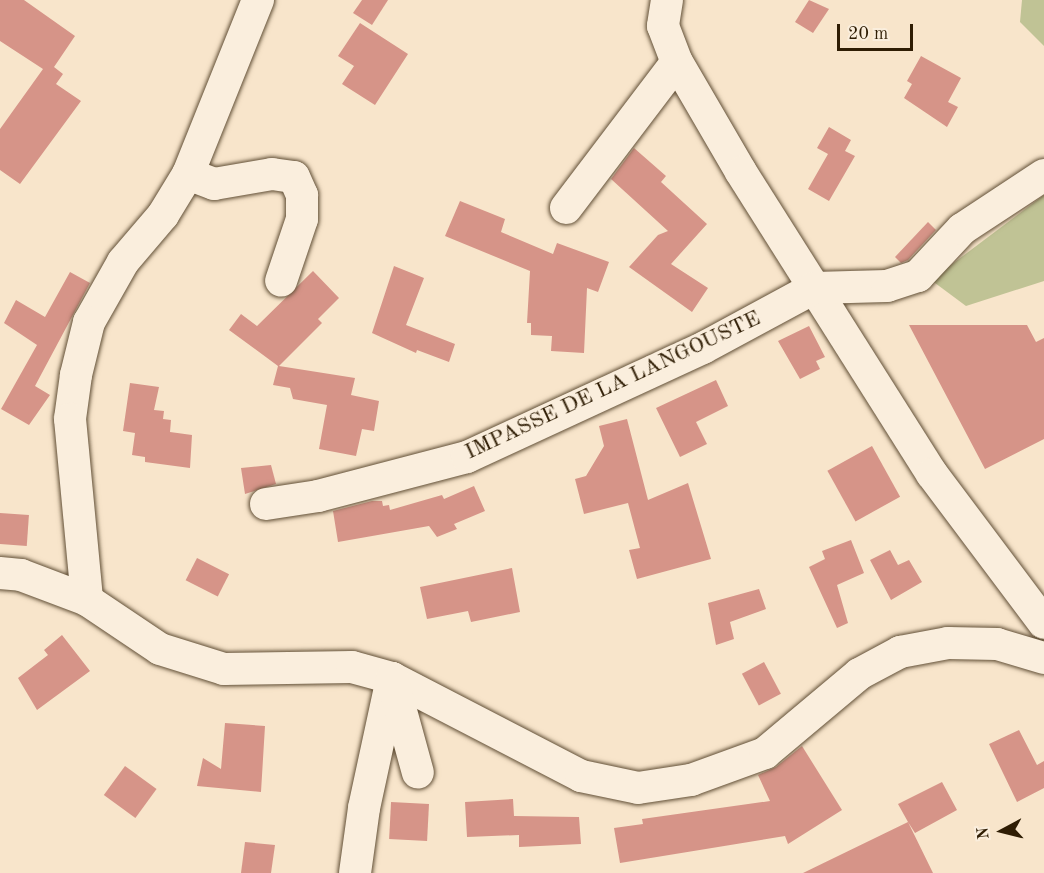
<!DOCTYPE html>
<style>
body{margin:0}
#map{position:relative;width:1044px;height:873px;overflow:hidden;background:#f8e5cb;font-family:"Old Standard TT",serif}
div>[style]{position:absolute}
.green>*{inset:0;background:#c0c395}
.building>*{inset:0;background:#d69488;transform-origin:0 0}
.roads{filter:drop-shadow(0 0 2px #614f36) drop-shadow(0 0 2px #614f36)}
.minor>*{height:32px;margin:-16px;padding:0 16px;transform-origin:16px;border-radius:16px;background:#faeedd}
span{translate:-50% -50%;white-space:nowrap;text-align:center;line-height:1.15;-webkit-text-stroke:4.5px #faeedd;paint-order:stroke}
.street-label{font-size:22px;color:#2f1d04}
.north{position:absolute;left:972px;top:801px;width:60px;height:60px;-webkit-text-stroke:4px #faeedd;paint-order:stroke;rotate:263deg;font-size:16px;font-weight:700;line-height:24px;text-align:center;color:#2f1d04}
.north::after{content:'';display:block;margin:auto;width:21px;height:27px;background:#2f1d04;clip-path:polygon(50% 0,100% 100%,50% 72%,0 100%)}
.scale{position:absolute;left:837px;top:24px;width:76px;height:27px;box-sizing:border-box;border:3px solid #2f1d04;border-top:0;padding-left:8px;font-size:18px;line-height:21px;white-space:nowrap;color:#2f1d04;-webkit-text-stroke:4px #faeedd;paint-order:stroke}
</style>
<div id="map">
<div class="green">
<div style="clip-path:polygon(1022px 0,1044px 0,1044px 46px,1020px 22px)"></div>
<div style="clip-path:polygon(1044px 195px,1044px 281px,966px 306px,931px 280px)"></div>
</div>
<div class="building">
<div style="clip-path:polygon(0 0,24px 0,75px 36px,54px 67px,63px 74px,56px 84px,81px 101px,20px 184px,0 170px,0 129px,43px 69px,0 41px)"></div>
<div style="clip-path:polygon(362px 0,388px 0,372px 25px,353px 13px)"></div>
<div style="clip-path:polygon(809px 0,829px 9px,813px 33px,795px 22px)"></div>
<div style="clip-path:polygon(360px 23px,408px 54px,375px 105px,342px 84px,354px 66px,338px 56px)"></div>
<div style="clip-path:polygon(921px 56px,961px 78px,948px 102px,958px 107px,947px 127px,904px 98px,912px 84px,907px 81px)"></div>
<div style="clip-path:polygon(829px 127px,851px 140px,845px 151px,855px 156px,829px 201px,808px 189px,828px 154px,817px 148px)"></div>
<div style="clip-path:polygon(634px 148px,666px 176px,661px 182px,707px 224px,671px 264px,708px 288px,692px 312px,629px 267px,658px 235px,668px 231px,611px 179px)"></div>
<div style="clip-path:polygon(460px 201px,505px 219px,501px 232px,553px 254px,557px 243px,609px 262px,598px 292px,587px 288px,584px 353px,551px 351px,552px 336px,531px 335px,531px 323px,527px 323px,530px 271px,445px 236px)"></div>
<div style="clip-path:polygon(928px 222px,936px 230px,908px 260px,901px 263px,895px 257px)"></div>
<div style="clip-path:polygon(394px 266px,424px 278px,406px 325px,455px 344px,449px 362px,417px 350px,416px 353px,372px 333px)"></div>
<div style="clip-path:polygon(313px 271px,339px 298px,318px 319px,322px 323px,279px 366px,355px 378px,351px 395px,379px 401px,374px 431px,362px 429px,356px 456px,319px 449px,327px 405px,293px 399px,290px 388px,273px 385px,278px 366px,229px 330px,241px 314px,257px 326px)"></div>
<div style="clip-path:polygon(70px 272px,90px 283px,35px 386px,50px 395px,29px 425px,1px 409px,37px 345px,4px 323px,16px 300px,45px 317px)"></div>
<div style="clip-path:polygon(909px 325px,1027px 325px,1036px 342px,1044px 338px,1044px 439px,985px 469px)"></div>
<div style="clip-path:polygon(809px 326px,825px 357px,816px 361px,820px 369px,800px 379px,778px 341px)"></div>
<div style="clip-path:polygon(716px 380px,728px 406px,696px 422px,707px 444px,680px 457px,656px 408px)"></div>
<div style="clip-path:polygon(130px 383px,159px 387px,154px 410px,164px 411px,163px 419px,171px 420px,170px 432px,192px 435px,190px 468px,145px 462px,145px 457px,132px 455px,135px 433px,123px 431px)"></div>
<div style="clip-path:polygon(627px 419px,648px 500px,688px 483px,711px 559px,637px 579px,629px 550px,640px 548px,628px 503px,584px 514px,575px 479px,586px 476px,604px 446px,599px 426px)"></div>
<div style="left:872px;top:446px;width:58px;height:51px;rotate:61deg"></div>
<div style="clip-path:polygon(271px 465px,276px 484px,245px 494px,241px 468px)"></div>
<div style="clip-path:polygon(474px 486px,485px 511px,454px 524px,457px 529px,437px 537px,429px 526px,338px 542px,333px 511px,372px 501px,382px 501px,383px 506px,389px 505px,390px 510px,442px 495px,444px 499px)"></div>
<div style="left:0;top:513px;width:29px;height:31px;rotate:4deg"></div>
<div style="clip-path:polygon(851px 540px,864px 573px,837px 585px,848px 623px,837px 628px,809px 567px,825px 559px,822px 551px)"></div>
<div style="clip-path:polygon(890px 550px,898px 565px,909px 560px,922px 582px,891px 600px,870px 560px)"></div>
<div style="left:197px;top:558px;width:36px;height:25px;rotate:27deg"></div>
<div style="clip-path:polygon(512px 568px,520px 612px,471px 622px,468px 611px,427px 619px,420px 587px)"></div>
<div style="clip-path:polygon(759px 589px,766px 609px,730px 622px,734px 639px,716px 645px,708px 603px)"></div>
<div style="clip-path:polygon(62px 635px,90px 671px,37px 710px,18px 678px,48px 655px,44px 650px)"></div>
<div style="left:764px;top:662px;width:36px;height:25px;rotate:62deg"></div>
<div style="clip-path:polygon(225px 723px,265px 726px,261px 792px,197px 786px,203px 758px,221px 769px)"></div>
<div style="clip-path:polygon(1019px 730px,1037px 765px,1044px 761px,1044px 788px,1017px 802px,989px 744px)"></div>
<div style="clip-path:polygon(802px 746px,842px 810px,788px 844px,785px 836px,620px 863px,614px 828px,643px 824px,642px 819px,770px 801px,758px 775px,776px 767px)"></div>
<div style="left:125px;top:766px;width:39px;height:36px;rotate:36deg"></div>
<div style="clip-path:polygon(942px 782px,957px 810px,915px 833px,908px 822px,933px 873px,803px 873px,908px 822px,898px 804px)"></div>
<div style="clip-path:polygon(513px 799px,514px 816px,579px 817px,581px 844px,519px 847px,519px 835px,467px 837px,465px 802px)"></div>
<div style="left:429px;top:804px;width:37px;height:38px;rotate:93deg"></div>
<div style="clip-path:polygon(245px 842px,275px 845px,271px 873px,241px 873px)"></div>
</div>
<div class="roads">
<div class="minor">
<div style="left:258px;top:0;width:188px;rotate:111.9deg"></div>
<div style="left:188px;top:174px;width:48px;rotate:121.4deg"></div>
<div style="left:163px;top:215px;width:62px;rotate:130.4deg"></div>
<div style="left:123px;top:262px;width:69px;rotate:119.5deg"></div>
<div style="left:89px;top:322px;width:55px;rotate:103.8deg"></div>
<div style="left:76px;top:375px;width:44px;rotate:97.8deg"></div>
<div style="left:70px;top:419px;width:182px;rotate:84.6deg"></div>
<div style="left:87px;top:600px;width:88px;rotate:33.9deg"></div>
<div style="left:160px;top:649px;width:67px;rotate:17.4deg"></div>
<div style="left:224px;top:669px;width:128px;rotate:-0.9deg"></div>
<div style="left:352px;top:667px;width:41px;rotate:15.4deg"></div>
<div style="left:392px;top:678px;width:213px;rotate:27.4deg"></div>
<div style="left:581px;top:776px;width:58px;rotate:11.9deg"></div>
<div style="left:638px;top:788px;width:54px;rotate:-8.6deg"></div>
<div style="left:691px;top:780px;width:79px;rotate:-20deg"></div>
<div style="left:765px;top:753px;width:123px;rotate:-40deg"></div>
<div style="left:859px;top:674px;width:47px;rotate:-28.2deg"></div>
<div style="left:900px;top:652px;width:49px;rotate:-10.6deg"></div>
<div style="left:948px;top:643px;width:49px;rotate:1.2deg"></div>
<div style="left:997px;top:644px;width:49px;rotate:16.6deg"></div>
<div style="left:667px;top:0;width:26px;rotate:99deg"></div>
<div style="left:663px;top:26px;width:39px;rotate:69deg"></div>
<div style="left:677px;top:62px;width:127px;rotate:59.8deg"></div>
<div style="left:741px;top:172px;width:357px;rotate:57.7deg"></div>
<div style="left:932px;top:474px;width:186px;rotate:53.1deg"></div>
<div style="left:188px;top:174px;width:28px;rotate:21deg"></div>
<div style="left:214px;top:184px;width:59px;rotate:-9.8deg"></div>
<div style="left:272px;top:174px;width:22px;rotate:8deg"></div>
<div style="left:294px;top:177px;width:20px;rotate:66deg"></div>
<div style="left:302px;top:195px;width:24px;rotate:90deg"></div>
<div style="left:302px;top:219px;width:65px;rotate:108.7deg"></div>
<div style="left:566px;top:208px;width:183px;rotate:-52.8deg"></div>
<div style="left:266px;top:504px;width:53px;rotate:-8.7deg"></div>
<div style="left:318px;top:496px;width:154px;rotate:-14.7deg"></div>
<div style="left:467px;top:457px;width:260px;rotate:-24.8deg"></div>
<div style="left:703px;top:348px;width:126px;rotate:-28.4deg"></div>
<div style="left:814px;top:288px;width:73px;rotate:-1.6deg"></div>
<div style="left:887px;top:286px;width:33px;rotate:-18deg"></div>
<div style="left:918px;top:276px;width:64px;rotate:-46.9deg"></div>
<div style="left:962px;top:229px;width:98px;rotate:-33.4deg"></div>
<div style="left:0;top:573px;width:21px;rotate:5deg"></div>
<div style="left:21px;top:575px;width:71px;rotate:20.7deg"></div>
<div style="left:355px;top:873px;width:66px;rotate:-82.1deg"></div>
<div style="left:364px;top:808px;width:133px;rotate:-77.8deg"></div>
<div style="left:392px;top:678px;width:98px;rotate:74.7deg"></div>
</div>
</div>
<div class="street-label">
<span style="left:613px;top:386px;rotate:-25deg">IMPASSE DE LA LANGOUSTE</span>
</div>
<div class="north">N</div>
<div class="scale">20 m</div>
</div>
